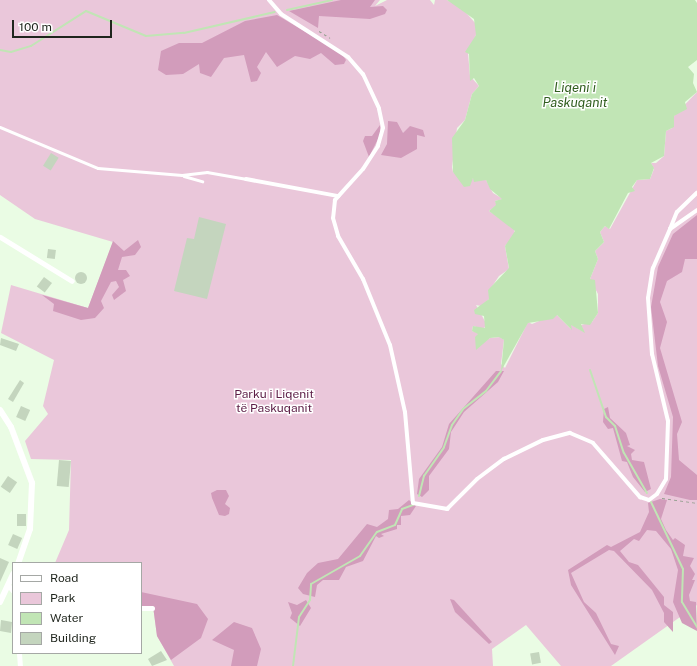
<!DOCTYPE html>
<meta charset="utf-8">
<style>
body{margin:0}
#map{position:relative;width:697px;height:666px;overflow:hidden;background:#eafce4;font-family:"Public Sans",sans-serif}
div>[style]{position:absolute}
.green>*{inset:0;background:#eac7da}
.forest>*{inset:0;background:#d29cbb}
.water>*{inset:0;background:#c1e5b5}
.stream>*{height:2px;margin:-1px;padding:0 1px;transform-origin:1px;border-radius:1px;background:#c1e5b5}
.building>*{inset:0;background:#c4d5be;transform-origin:0 0}
.round{border-radius:50%}
.path>*{height:1px;margin-top:-0.5px;transform-origin:0;background:repeating-linear-gradient(90deg,#939f8e 0 3px,transparent 0 6px)}
.service>*{height:2.5px;margin:-1.25px;padding:0 1.25px;transform-origin:1.25px;border-radius:1.25px;background:#fff}
.pedestrian>*{height:4px;margin:-2px;padding:0 2px;transform-origin:2px;border-radius:2px;background:#fff}
.minor>*{height:5px;margin:-2.5px;padding:0 2.5px;transform-origin:2.5px;border-radius:2.5px;background:#fff}
.tertiary>*{height:6px;margin:-3px;padding:0 3px;transform-origin:3px;border-radius:3px;background:#fff}
span{translate:-50% -50%;white-space:nowrap;text-align:center;line-height:1.15;-webkit-text-stroke:3px #fff;paint-order:stroke}
.park-label{font-size:12px;color:#5c1d46}
.water-label{font-size:13px;color:#315e1f;font-style:italic}
.legend{position:absolute;left:12px;top:562px;width:130px;height:92px;box-sizing:border-box;background:#fff;border:1px solid #a5a8a5;margin:0;padding:5px 7px;list-style:none;font-size:12px;color:#1f251d}
.legend li{display:flex;align-items:center;gap:8px;height:20px}
.legend b{width:20px;border:1px solid #a5a8a5}
.scale{position:absolute;left:12px;top:20px;width:100px;height:18px;box-sizing:border-box;border:2px solid #1f251d;border-top:0;padding-left:5px;font-size:12px;line-height:14px;white-space:nowrap;color:#1f251d;-webkit-text-stroke:3px #fff;paint-order:stroke}
</style>
<div id="map">
<div class="green">
<div style="clip-path:polygon(0 0,380px 0,375px 6px,387px 0,430px 0,434px 5px,435px 0,447px 0,462px 8px,476px 24px,476px 35px,468px 53px,470px 76px,479px 86px,472px 94px,465px 120px,457px 128px,452px 167px,453px 172px,469px 182px,473px 178px,486px 180px,493px 193px,503px 199px,495px 201px,497px 205px,489px 211px,514px 228px,515px 235px,505px 246px,509px 269px,499px 276px,489px 291px,489px 299px,481px 306px,476px 305px,487px 325px,483px 329px,473px 326px,472px 331px,478px 333px,477px 346px,490px 338px,500px 337px,504px 340px,501px 364px,505px 368px,528px 322px,532px 324px,556px 314px,571px 329px,570px 324px,584px 332px,581px 325px,592px 322px,598px 313px,598px 294px,590px 279px,598px 259px,595px 251px,604px 242px,600px 232px,605px 226px,610px 229px,637px 180px,650px 179px,654px 169px,651px 163px,656px 163px,664px 156px,666px 131px,672px 128px,674px 116px,697px 92px,697px 605px,611px 666px,561px 666px,526px 625px,492px 649px,493px 666px,174px 666px,157px 636px,153px 606px,141px 606px,141px 563px,55px 563px,69px 530px,71px 460px,31px 459px,25px 441px,48px 414px,43px 406px,54px 360px,1px 333px,11px 285px,88px 308px,113px 242px,35px 219px,0 195px)"></div>
</div>
<div class="forest">
<div style="clip-path:polygon(341px 0,375px 0,370px 7px,383px 6px,387px 10px,385px 14px,370px 19px,319px 16px,318px 28px,289px 11px)"></div>
<div style="clip-path:polygon(277px 15px,341px 53px,346px 60px,344px 64px,335px 65px,321px 53px,310px 59px,295px 56px,277px 67px,266px 52px,257px 67px,261px 73px,257px 81px,251px 82px,244px 55px,224px 58px,211px 77px,200px 73px,199px 64px,183px 74px,166px 75px,158px 70px,161px 51px,179px 43px,202px 43px,245px 21px)"></div>
<div style="clip-path:polygon(388px 121px,397px 122px,403px 133px,410px 126px,423px 130px,425px 137px,417px 135px,417px 149px,401px 158px,381px 155px,387px 144px)"></div>
<div style="clip-path:polygon(380px 125px,380px 135px,369px 157px,363px 141px,365px 136px,372px 136px)"></div>
<div style="clip-path:polygon(697px 215px,697px 259px,685px 259px,682px 272px,667px 281px,660px 302px,667px 322px,660px 348px,682px 422px,677px 434px,679px 460px,697px 475px,697px 500px,690px 500px,664px 494px,671px 477px,673px 417px,658px 366px,651px 307px,658px 267px,673px 234px)"></div>
<div style="clip-path:polygon(138px 240px,141px 247px,135px 255px,122px 257px,118px 270px,126px 270px,130px 276px,123px 280px,126px 291px,114px 300px,112px 295px,119px 287px,116px 281px,111px 282px,101px 301px,104px 308px,95px 318px,81px 320px,53px 311px,54px 304px,42px 295px,88px 308px,113px 241px,124px 251px)"></div>
<div style="clip-path:polygon(496px 371px,504px 371px,498px 382px,464px 412px,451px 432px,449px 449px,429px 476px,429px 490px,422px 497px,417px 494px,419px 479px,442px 447px,449px 424px)"></div>
<div style="clip-path:polygon(608px 407px,610px 418px,626px 433px,630px 445px,627px 446px,635px 450px,631px 454px,632px 460px,644px 462px,651px 489px,645px 492px,633px 477px,627px 462px,622px 461px,613px 428px,608px 429px,603px 422px,604px 409px)"></div>
<div style="clip-path:polygon(217px 490px,226px 490px,229px 496px,225px 504px,230px 508px,229px 514px,225px 516px,219px 515px,212px 498px,211px 493px)"></div>
<div style="clip-path:polygon(660px 499px,667px 500px,661px 519px,666px 530px,673px 540px,675px 538px,685px 545px,683px 556px,694px 558px,690px 566px,695px 574px,692px 580px,695px 580px,689px 595px,690px 601px,696px 602px,697px 631px,682px 623px,673px 602px,678px 570px,671px 549px,656px 531px,647px 530px,639px 541px,634px 539px,620px 551px,629px 562px,638px 565px,664px 597px,664px 605px,673px 612px,673px 632px,664px 622px,664px 613px,652px 590px,614px 551px,609px 550px,571px 573px,584px 602px,596px 613px,611px 644px,619px 646px,615px 655px,571px 585px,568px 570px,607px 545px,611px 547px,640px 532px,649px 512px,648px 503px)"></div>
<div style="clip-path:polygon(409px 500px,416px 506px,410px 515px,401px 516px,401px 525px,397px 525px,397px 529px,381px 534px,384px 536px,379px 538px,376px 536px,363px 561px,346px 567px,339px 580px,323px 580px,317px 585px,315px 597px,303px 594px,298px 588px,307px 573px,318px 563px,338px 559px,367px 524px,377px 527px,388px 519px,389px 510px,398px 509px)"></div>
<div style="clip-path:polygon(141px 592px,197px 604px,208px 619px,201px 638px,171px 660px,157px 636px,153px 606px,141px 606px)"></div>
<div style="clip-path:polygon(450px 599px,454px 600px,492px 642px,489px 644px,455px 612px)"></div>
<div style="clip-path:polygon(306px 600px,311px 608px,300px 626px,290px 618px,292px 613px,288px 602px,297px 605px)"></div>
<div style="clip-path:polygon(234px 622px,252px 628px,261px 649px,257px 666px,231px 666px,234px 650px,212px 640px)"></div>
</div>
<div class="water">
<div style="clip-path:polygon(447px 0,695px 0,697px 3px,697px 60px,688px 67px,694px 74px,693px 83px,697px 92px,685px 102px,687px 109px,674px 116px,674px 127px,666px 131px,664px 156px,651px 163px,654px 168px,650px 179px,637px 180px,632px 187px,635px 191px,628px 193px,609px 229px,605px 226px,600px 232px,604px 242px,595px 251px,598px 259px,590px 279px,595px 280px,598px 313px,590px 325px,581px 324px,585px 333px,571px 325px,572px 330px,557px 315px,553px 319px,528px 323px,501px 371px,504px 340px,499px 337px,490px 338px,476px 350px,475px 337px,478px 334px,472px 331px,473px 326px,485px 328px,484px 316px,475px 314px,474px 310px,489px 299px,488px 290px,509px 268px,505px 246px,515px 231px,489px 211px,496px 205px,495px 201px,502px 199px,490px 189px,486px 180px,474px 182px,473px 178px,470px 186px,464px 187px,453px 172px,452px 138px,465px 120px,472px 94px,479px 86px,474px 78px,470px 81px,469px 54px,465px 52px,476px 35px,474px 19px)"></div>
</div>
<div class="stream">
<div style="left:287px;top:10px;width:46px;rotate:-12.5deg"></div>
<div style="left:0;top:50px;width:11px;rotate:10deg"></div>
<div style="left:11px;top:52px;width:21px;rotate:-17deg"></div>
<div style="left:31px;top:46px;width:65px;rotate:-32.5deg"></div>
<div style="left:86px;top:11px;width:65px;rotate:22.6deg"></div>
<div style="left:146px;top:36px;width:38px;rotate:-5deg"></div>
<div style="left:184px;top:33px;width:93px;rotate:-13deg"></div>
<div style="left:590px;top:370px;width:50px;rotate:71.2deg"></div>
<div style="left:606px;top:417px;width:13px;rotate:45deg"></div>
<div style="left:615px;top:426px;width:28px;rotate:72deg"></div>
<div style="left:624px;top:453px;width:46px;rotate:60.1deg"></div>
<div style="left:419px;top:496px;width:21px;rotate:-76deg"></div>
<div style="left:424px;top:476px;width:35px;rotate:-55deg"></div>
<div style="left:444px;top:447px;width:23px;rotate:-70deg"></div>
<div style="left:452px;top:425px;width:19px;rotate:-55deg"></div>
<div style="left:463px;top:409px;width:29px;rotate:-38deg"></div>
<div style="left:486px;top:391px;width:25px;rotate:-53deg"></div>
<div style="left:651px;top:502px;width:74px;rotate:64.5deg"></div>
<div style="left:683px;top:569px;width:33px;rotate:92deg"></div>
<div style="left:682px;top:602px;width:29px;rotate:59deg"></div>
<div style="left:293px;top:666px;width:49px;rotate:-83deg"></div>
<div style="left:299px;top:617px;width:20px;rotate:-57deg"></div>
<div style="left:310px;top:600px;width:16px;rotate:-86deg"></div>
<div style="left:311px;top:584px;width:56px;rotate:-29.7deg"></div>
<div style="left:360px;top:556px;width:29px;rotate:-55deg"></div>
<div style="left:377px;top:532px;width:19px;rotate:-21deg"></div>
<div style="left:395px;top:525px;width:17px;rotate:-66deg"></div>
<div style="left:402px;top:509px;width:12px;rotate:-20deg"></div>
</div>
<div class="building">
<div style="left:51px;top:153px;width:9px;height:15px;rotate:32deg"></div>
<div style="clip-path:polygon(199px 217px,226px 224px,207px 299px,174px 291px,187px 238px,194px 239px)"></div>
<div style="left:48px;top:249px;width:8px;height:9px;rotate:7deg"></div>
<div class="round" style="left:75px;top:272px;width:12px;height:12px"></div>
<div style="left:44px;top:277px;width:10px;height:12px;rotate:37deg"></div>
<div style="clip-path:polygon(1px 338px,19px 344px,16px 351px,0 345px)"></div>
<div style="clip-path:polygon(20px 380px,24px 383px,13px 402px,8px 399px)"></div>
<div style="left:21px;top:406px;width:10px;height:12px;rotate:24deg"></div>
<div style="left:59px;top:460px;width:12px;height:26px;rotate:5deg"></div>
<div style="left:8px;top:476px;width:11px;height:13px;rotate:34deg"></div>
<div style="left:17px;top:514px;width:9px;height:12px"></div>
<div style="left:13px;top:534px;width:10px;height:12px;rotate:24deg"></div>
<div style="clip-path:polygon(0 558px,9px 562px,0 582px)"></div>
<div style="clip-path:polygon(1px 620px,12px 622px,11px 633px,0 631px)"></div>
<div style="clip-path:polygon(161px 651px,167px 660px,152px 666px,148px 659px)"></div>
<div style="left:539px;top:652px;width:11px;height:9px;rotate:80deg"></div>
</div>
<div class="path">
<div style="left:319px;top:31px;width:13px;rotate:32deg"></div>
<div style="left:662px;top:498px;width:35px;rotate:8deg"></div>
</div>
<div class="service">
<div style="left:0;top:127px;width:106px;rotate:22.7deg"></div>
<div style="left:98px;top:168px;width:84px;rotate:4.8deg"></div>
<div style="left:182px;top:175px;width:25px;rotate:-7deg"></div>
<div style="left:207px;top:172px;width:40px;rotate:10deg"></div>
<div style="left:184px;top:176px;width:19px;rotate:16deg"></div>
</div>
<div class="pedestrian">
<div style="left:269px;top:0;width:18px;rotate:49deg"></div>
<div style="left:281px;top:14px;width:80px;rotate:32.7deg"></div>
<div style="left:348px;top:57px;width:23px;rotate:49deg"></div>
<div style="left:363px;top:74px;width:38px;rotate:65deg"></div>
<div style="left:379px;top:109px;width:19px;rotate:78deg"></div>
<div style="left:383px;top:128px;width:19px;rotate:106deg"></div>
<div style="left:378px;top:146px;width:27px;rotate:123deg"></div>
<div style="left:363px;top:169px;width:42px;rotate:132.1deg"></div>
<div style="left:335px;top:200px;width:18px;rotate:96deg"></div>
<div style="left:333px;top:218px;width:19px;rotate:74deg"></div>
<div style="left:338px;top:236px;width:50px;rotate:59.8deg"></div>
<div style="left:363px;top:279px;width:71px;rotate:67.8deg"></div>
<div style="left:390px;top:345px;width:69px;rotate:77.4deg"></div>
<div style="left:405px;top:412px;width:91px;rotate:85deg"></div>
<div style="left:413px;top:503px;width:35px;rotate:10deg"></div>
<div style="left:447px;top:509px;width:42px;rotate:-45deg"></div>
<div style="left:477px;top:479px;width:34px;rotate:-37deg"></div>
<div style="left:504px;top:459px;width:43px;rotate:-26deg"></div>
<div style="left:543px;top:440px;width:28px;rotate:-15deg"></div>
<div style="left:570px;top:433px;width:25px;rotate:23deg"></div>
<div style="left:593px;top:443px;width:72px;rotate:49deg"></div>
<div style="left:640px;top:497px;width:9px;rotate:18deg"></div>
<div style="left:649px;top:500px;width:10px;rotate:-37deg"></div>
<div style="left:657px;top:494px;width:17px;rotate:-59deg"></div>
<div style="left:666px;top:479px;width:58px;rotate:-88deg"></div>
<div style="left:668px;top:421px;width:69px;rotate:-103.4deg"></div>
<div style="left:652px;top:354px;width:56px;rotate:-94.1deg"></div>
<div style="left:648px;top:298px;width:30px;rotate:-81deg"></div>
<div style="left:653px;top:268px;width:43px;rotate:-66.4deg"></div>
<div style="left:670px;top:229px;width:33px;rotate:-35deg"></div>
<div style="left:246px;top:179px;width:94px;rotate:10.5deg"></div>
<div style="left:670px;top:229px;width:18px;rotate:-68deg"></div>
<div style="left:677px;top:212px;width:28px;rotate:-44deg"></div>
</div>
<div class="minor">
<div style="left:0;top:237px;width:84px;rotate:31.4deg"></div>
<div style="left:8px;top:585px;width:8px;rotate:50deg"></div>
<div style="left:141px;top:608px;width:11px"></div>
<div style="left:19px;top:653px;width:13px;rotate:86deg"></div>
</div>
<div class="tertiary">
<div style="left:0;top:410px;width:20px;rotate:57deg"></div>
<div style="left:11px;top:427px;width:60px;rotate:69.4deg"></div>
<div style="left:32px;top:483px;width:46px;rotate:92.5deg"></div>
<div style="left:30px;top:529px;width:36px;rotate:109deg"></div>
<div style="left:0;top:602px;width:31px;rotate:-65deg"></div>
</div>
<div class="park-label">
<span style="left:274px;top:402px">Parku i Liqenit<br>të Paskuqanit</span>
</div>
<div class="water-label">
<span style="left:575px;top:96px">Liqeni i<br>Paskuqanit</span>
</div>
<ul class="legend">
<li><b style="height:5px;background:#fff"></b>Road</li>
<li><b style="height:11px;background:#eac7da"></b>Park</li>
<li><b style="height:11px;background:#c1e5b5"></b>Water</li>
<li><b style="height:11px;background:#c4d5be"></b>Building</li>
</ul>
<div class="scale">100 m</div>
</div>
